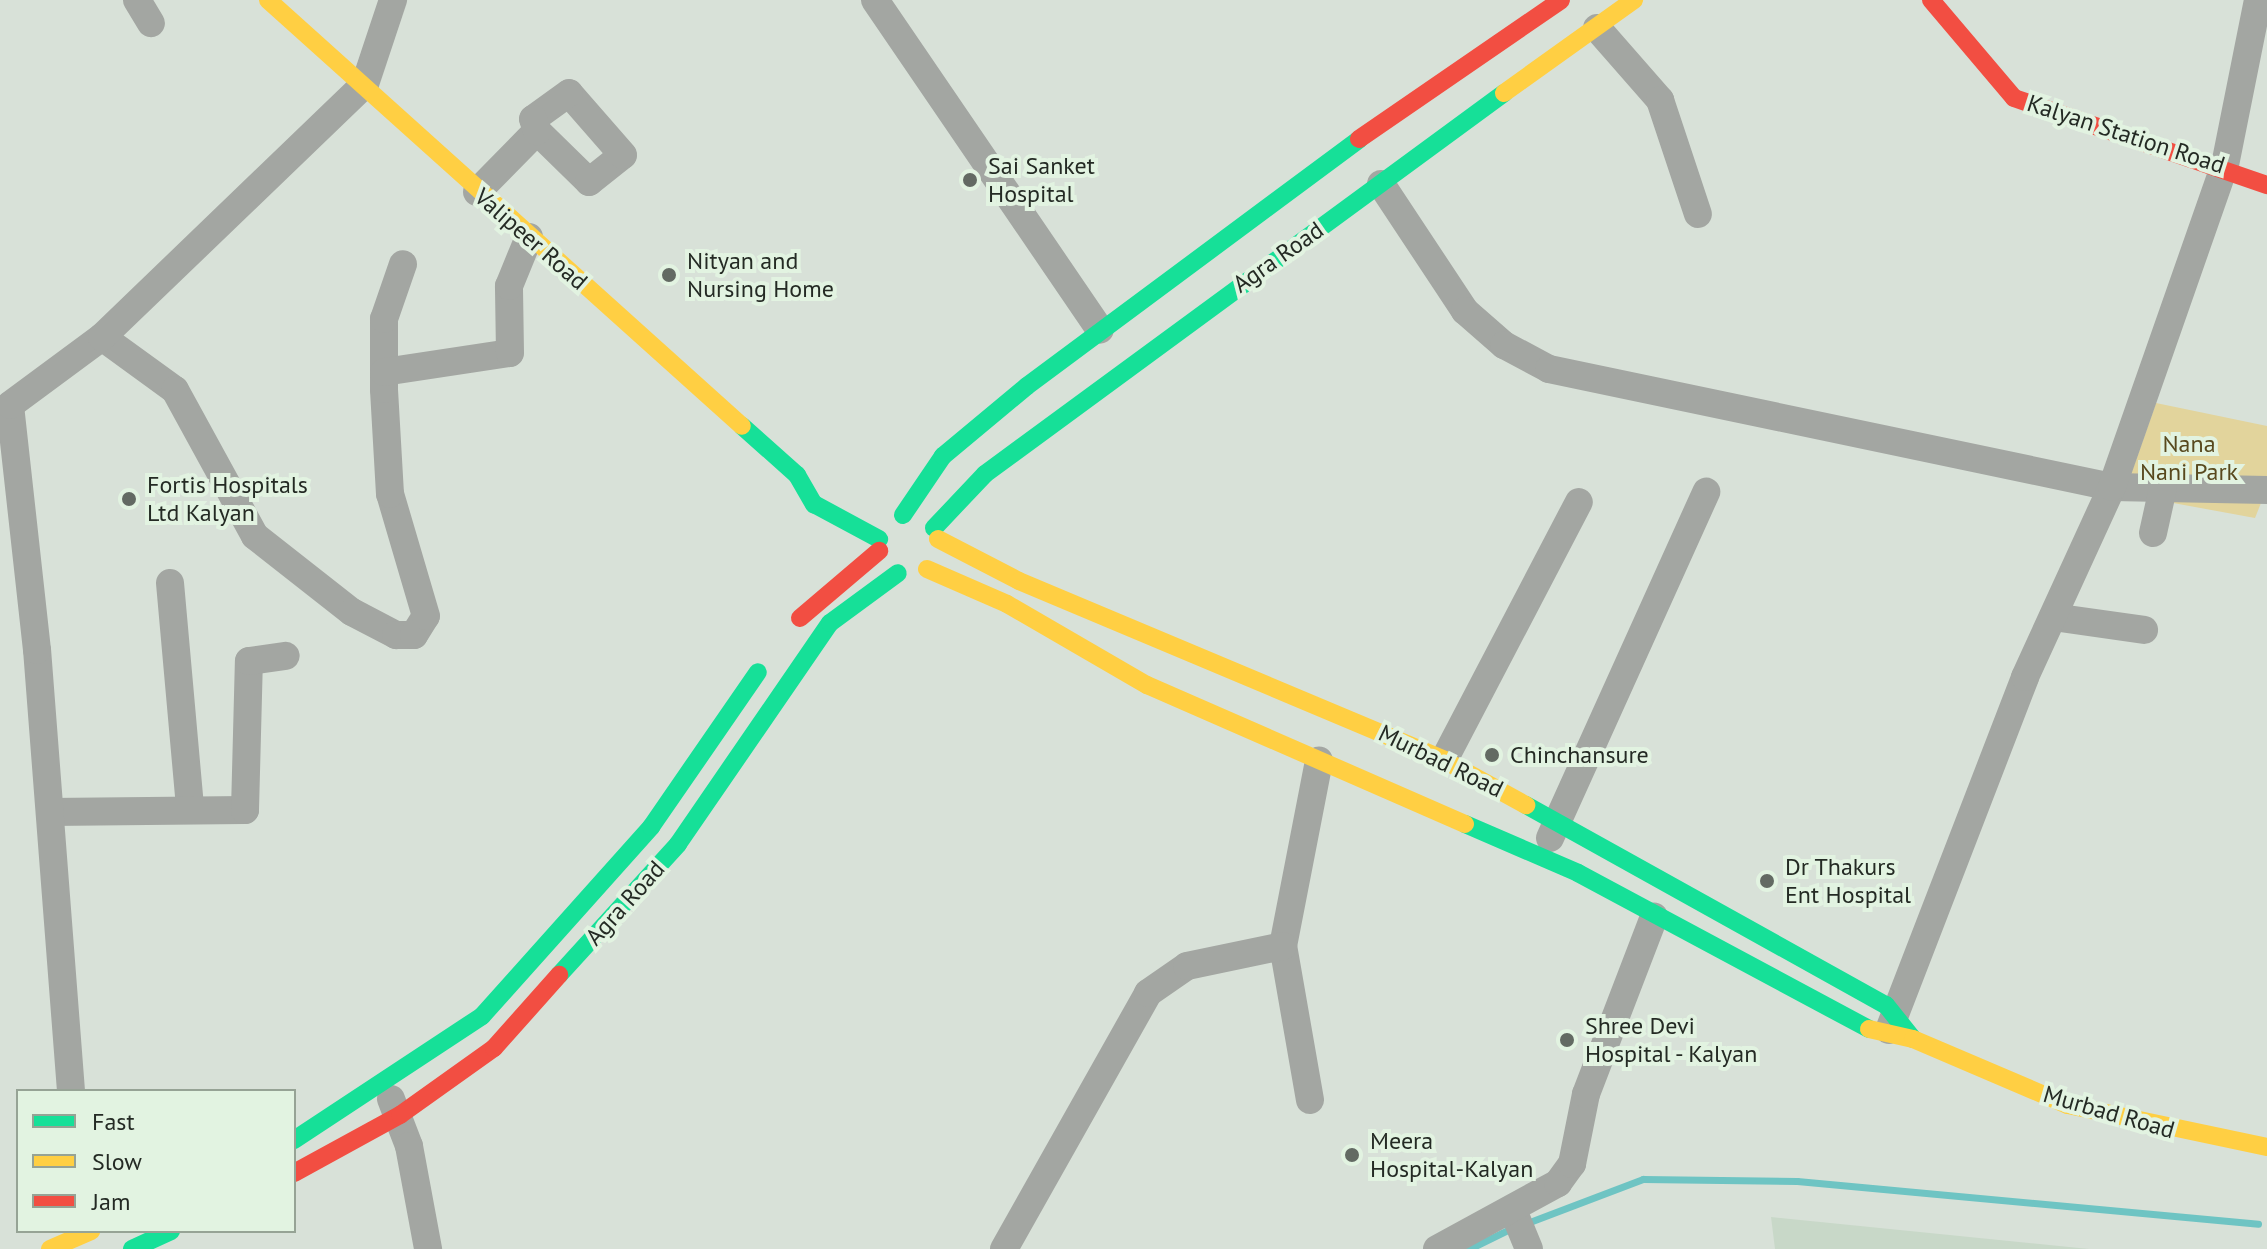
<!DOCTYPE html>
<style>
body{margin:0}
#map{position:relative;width:2267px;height:1249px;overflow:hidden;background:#d8e1d8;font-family:"PT Sans",sans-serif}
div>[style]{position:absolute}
.built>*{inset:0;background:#c8d8c8}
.green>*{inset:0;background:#e2d49c}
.stream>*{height:7px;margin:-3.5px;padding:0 3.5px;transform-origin:3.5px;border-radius:3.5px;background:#6ec4c3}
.street>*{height:28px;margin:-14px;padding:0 14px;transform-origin:14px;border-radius:14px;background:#a3a6a2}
.fast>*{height:18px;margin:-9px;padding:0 9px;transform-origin:9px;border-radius:9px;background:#16e098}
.slow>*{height:18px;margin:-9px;padding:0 9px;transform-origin:9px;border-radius:9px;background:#ffcf43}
.jam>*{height:18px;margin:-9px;padding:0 9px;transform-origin:9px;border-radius:9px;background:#f24e42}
.dots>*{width:22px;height:22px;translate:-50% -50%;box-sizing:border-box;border:4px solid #e2f3e1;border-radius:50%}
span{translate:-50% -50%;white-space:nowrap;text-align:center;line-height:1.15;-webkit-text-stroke:8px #e2f3e1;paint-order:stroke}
.street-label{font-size:24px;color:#242a24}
.poi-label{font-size:24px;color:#242a24}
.left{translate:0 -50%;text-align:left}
.park-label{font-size:24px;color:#58491e}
.legend{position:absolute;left:16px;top:1089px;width:280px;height:144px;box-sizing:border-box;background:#e2f3e1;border:2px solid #96a395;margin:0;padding:10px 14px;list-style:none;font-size:24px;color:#242a24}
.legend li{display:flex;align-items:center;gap:16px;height:40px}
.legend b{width:40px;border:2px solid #96a395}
</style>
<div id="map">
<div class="built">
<div style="clip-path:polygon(1771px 1217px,2089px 1249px,1775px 1249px)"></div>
</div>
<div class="green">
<div style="clip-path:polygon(2156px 403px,2267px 426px,2267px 488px,2255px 518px,2124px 494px)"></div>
</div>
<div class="stream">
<div style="left:1527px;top:1223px;width:124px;rotate:-20.8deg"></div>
<div style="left:1643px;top:1179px;width:154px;rotate:0.7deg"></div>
<div style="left:1797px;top:1181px;width:463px;rotate:5.3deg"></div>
<div style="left:1469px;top:1249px;width:48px;rotate:-26deg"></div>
</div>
<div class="street">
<div style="left:137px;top:0;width:27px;rotate:59deg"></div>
<div style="left:875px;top:0;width:399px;rotate:55.7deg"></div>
<div style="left:1597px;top:28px;width:96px;rotate:48.8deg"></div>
<div style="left:1660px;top:100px;width:120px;rotate:71.6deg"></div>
<div style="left:1381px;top:184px;width:152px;rotate:56.5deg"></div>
<div style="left:1465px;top:311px;width:52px;rotate:41.1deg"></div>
<div style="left:1504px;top:345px;width:51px;rotate:28.1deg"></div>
<div style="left:1549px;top:369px;width:575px;rotate:11.84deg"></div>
<div style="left:2112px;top:487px;width:155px;rotate:1.1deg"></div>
<div style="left:477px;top:192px;width:86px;rotate:-45.5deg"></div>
<div style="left:537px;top:131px;width:73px;rotate:44.4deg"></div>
<div style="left:589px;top:182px;width:43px;rotate:-38.5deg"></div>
<div style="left:623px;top:155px;width:82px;rotate:-131.1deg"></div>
<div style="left:569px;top:93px;width:44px;rotate:144.2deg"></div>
<div style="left:533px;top:119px;width:13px;rotate:72deg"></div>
<div style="left:102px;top:337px;width:90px;rotate:36deg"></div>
<div style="left:175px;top:390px;width:166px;rotate:61.3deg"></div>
<div style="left:255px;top:536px;width:123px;rotate:38.1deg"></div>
<div style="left:352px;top:612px;width:50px;rotate:27.6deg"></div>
<div style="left:396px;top:635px;width:18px"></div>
<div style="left:414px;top:635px;width:22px;rotate:-58deg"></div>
<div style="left:426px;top:616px;width:127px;rotate:-106.4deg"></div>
<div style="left:390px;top:494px;width:105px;rotate:-93.3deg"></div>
<div style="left:384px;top:389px;width:70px;rotate:-90deg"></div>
<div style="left:384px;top:319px;width:58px;rotate:-70.9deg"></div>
<div style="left:384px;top:372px;width:127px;rotate:-8.6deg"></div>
<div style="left:510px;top:353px;width:67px;rotate:-90.9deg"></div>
<div style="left:509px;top:286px;width:53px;rotate:-67.8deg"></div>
<div style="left:2153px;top:533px;width:46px;rotate:-77.5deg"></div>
<div style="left:170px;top:583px;width:227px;rotate:84.9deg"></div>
<div style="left:2053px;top:617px;width:92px;rotate:8.1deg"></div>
<div style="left:1444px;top:760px;width:291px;rotate:-62.4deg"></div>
<div style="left:50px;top:812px;width:195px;rotate:-0.6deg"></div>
<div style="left:245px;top:810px;width:149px;rotate:-88.5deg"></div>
<div style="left:249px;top:661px;width:37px;rotate:-8deg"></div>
<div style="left:1550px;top:838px;width:380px;rotate:-65.7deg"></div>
<div style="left:1889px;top:1030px;width:378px;rotate:-68.9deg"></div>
<div style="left:2025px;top:677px;width:209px;rotate:-65.4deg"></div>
<div style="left:2112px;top:487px;width:341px;rotate:-70.7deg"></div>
<div style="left:2225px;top:165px;width:168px;rotate:-78.7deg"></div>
<div style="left:71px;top:1091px;width:442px;rotate:-94.4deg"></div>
<div style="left:37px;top:650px;width:246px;rotate:-96.3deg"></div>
<div style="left:10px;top:405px;width:114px;rotate:-36.5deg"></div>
<div style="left:102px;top:337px;width:365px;rotate:-43.9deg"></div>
<div style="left:365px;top:84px;width:89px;rotate:-71.6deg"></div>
<div style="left:391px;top:1099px;width:50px;rotate:69deg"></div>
<div style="left:409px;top:1146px;width:105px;rotate:79.5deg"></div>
<div style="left:1310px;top:1100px;width:156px;rotate:-99.9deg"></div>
<div style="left:1283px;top:946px;width:189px;rotate:-79deg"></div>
<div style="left:1513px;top:1210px;width:42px;rotate:67.7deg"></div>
<div style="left:1004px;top:1249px;width:294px;rotate:-60.6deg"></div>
<div style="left:1148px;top:993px;width:47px;rotate:-34.7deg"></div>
<div style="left:1187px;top:966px;width:98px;rotate:-11.8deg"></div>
<div style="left:1437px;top:1249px;width:138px;rotate:-28.6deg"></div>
<div style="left:1558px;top:1183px;width:24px;rotate:-54deg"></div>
<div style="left:1572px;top:1164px;width:71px;rotate:-78.7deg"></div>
<div style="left:1586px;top:1094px;width:190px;rotate:-69deg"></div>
</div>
<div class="fast">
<div style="left:742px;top:426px;width:74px;rotate:41.7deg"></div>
<div style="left:797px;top:475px;width:34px;rotate:60deg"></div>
<div style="left:814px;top:504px;width:74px;rotate:28.3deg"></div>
<div style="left:903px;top:515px;width:71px;rotate:-55.9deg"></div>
<div style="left:943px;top:456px;width:109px;rotate:-39.8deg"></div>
<div style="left:1027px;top:386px;width:414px;rotate:-36.6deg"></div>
<div style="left:934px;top:528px;width:74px;rotate:-46.6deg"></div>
<div style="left:985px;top:474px;width:644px;rotate:-36.28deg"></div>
<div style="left:1526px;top:805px;width:412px;rotate:29.1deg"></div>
<div style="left:1886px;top:1005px;width:43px;rotate:51.5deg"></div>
<div style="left:1465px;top:824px;width:123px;rotate:23.4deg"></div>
<div style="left:1578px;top:873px;width:330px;rotate:28.2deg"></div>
<div style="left:559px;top:975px;width:177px;rotate:-47.7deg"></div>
<div style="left:678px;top:844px;width:268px;rotate:-55.5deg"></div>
<div style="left:830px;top:623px;width:84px;rotate:-36.3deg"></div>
<div style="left:294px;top:1140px;width:225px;rotate:-33.4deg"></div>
<div style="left:482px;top:1016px;width:254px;rotate:-48.2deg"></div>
<div style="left:651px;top:827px;width:188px;rotate:-55.4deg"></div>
<div style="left:132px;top:1249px;width:43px;rotate:-24.8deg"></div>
</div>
<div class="slow">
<div style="left:268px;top:0;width:637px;rotate:41.95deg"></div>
<div style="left:1504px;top:93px;width:160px;rotate:-35.6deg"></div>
<div style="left:938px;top:539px;width:91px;rotate:27.4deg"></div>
<div style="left:1019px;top:581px;width:461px;rotate:22.8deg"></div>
<div style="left:1444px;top:760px;width:94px;rotate:28.8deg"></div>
<div style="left:927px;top:569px;width:87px;rotate:23.6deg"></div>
<div style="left:1007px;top:604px;width:162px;rotate:30.1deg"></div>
<div style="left:1147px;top:685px;width:347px;rotate:23.6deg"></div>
<div style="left:1869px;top:1029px;width:45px;rotate:12.8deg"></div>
<div style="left:1913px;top:1039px;width:168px;rotate:23.1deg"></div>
<div style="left:2068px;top:1105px;width:203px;rotate:11.9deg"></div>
<div style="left:50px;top:1249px;width:45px;rotate:-23.7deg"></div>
</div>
<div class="jam">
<div style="left:1931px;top:0;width:128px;rotate:49.7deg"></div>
<div style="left:2014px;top:98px;width:268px;rotate:19deg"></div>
<div style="left:1359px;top:139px;width:245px;rotate:-34.5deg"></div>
<div style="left:800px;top:618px;width:104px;rotate:-40.3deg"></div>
<div style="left:294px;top:1173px;width:121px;rotate:-28.7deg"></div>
<div style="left:400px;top:1115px;width:115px;rotate:-35.5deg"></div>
<div style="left:494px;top:1048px;width:98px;rotate:-48.3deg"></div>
</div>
<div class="dots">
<div style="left:970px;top:180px;background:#636a63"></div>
<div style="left:669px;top:275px;background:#636a63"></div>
<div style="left:129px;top:499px;background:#636a63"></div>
<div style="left:1492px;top:755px;background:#636a63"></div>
<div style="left:1767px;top:881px;background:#636a63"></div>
<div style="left:1567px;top:1040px;background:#636a63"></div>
<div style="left:1352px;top:1155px;background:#636a63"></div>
</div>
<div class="street-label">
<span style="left:2126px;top:134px;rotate:18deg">Kalyan Station Road</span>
<span style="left:531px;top:239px;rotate:41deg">Valipeer Road</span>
<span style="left:1278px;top:257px;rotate:-35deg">Agra Road</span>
<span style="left:1441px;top:761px;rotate:26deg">Murbad Road</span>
<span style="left:625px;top:903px;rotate:-48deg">Agra Road</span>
<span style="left:2109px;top:1112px;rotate:16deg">Murbad Road</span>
</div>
<div class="poi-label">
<span class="left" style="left:988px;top:180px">Sai Sanket<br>Hospital</span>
<span class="left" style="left:687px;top:275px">Nityan and<br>Nursing Home</span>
<span class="left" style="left:147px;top:499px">Fortis Hospitals<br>Ltd Kalyan</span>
<span class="left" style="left:1510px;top:755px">Chinchansure</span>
<span class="left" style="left:1785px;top:881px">Dr Thakurs<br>Ent Hospital</span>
<span class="left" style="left:1585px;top:1040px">Shree Devi<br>Hospital - Kalyan</span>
<span class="left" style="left:1370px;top:1155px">Meera<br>Hospital-Kalyan</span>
</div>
<div class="park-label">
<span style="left:2189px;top:458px">Nana<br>Nani Park</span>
</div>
<ul class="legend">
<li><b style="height:10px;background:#16e098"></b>Fast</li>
<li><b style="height:10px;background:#ffcf43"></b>Slow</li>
<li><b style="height:10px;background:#f24e42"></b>Jam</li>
</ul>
</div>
